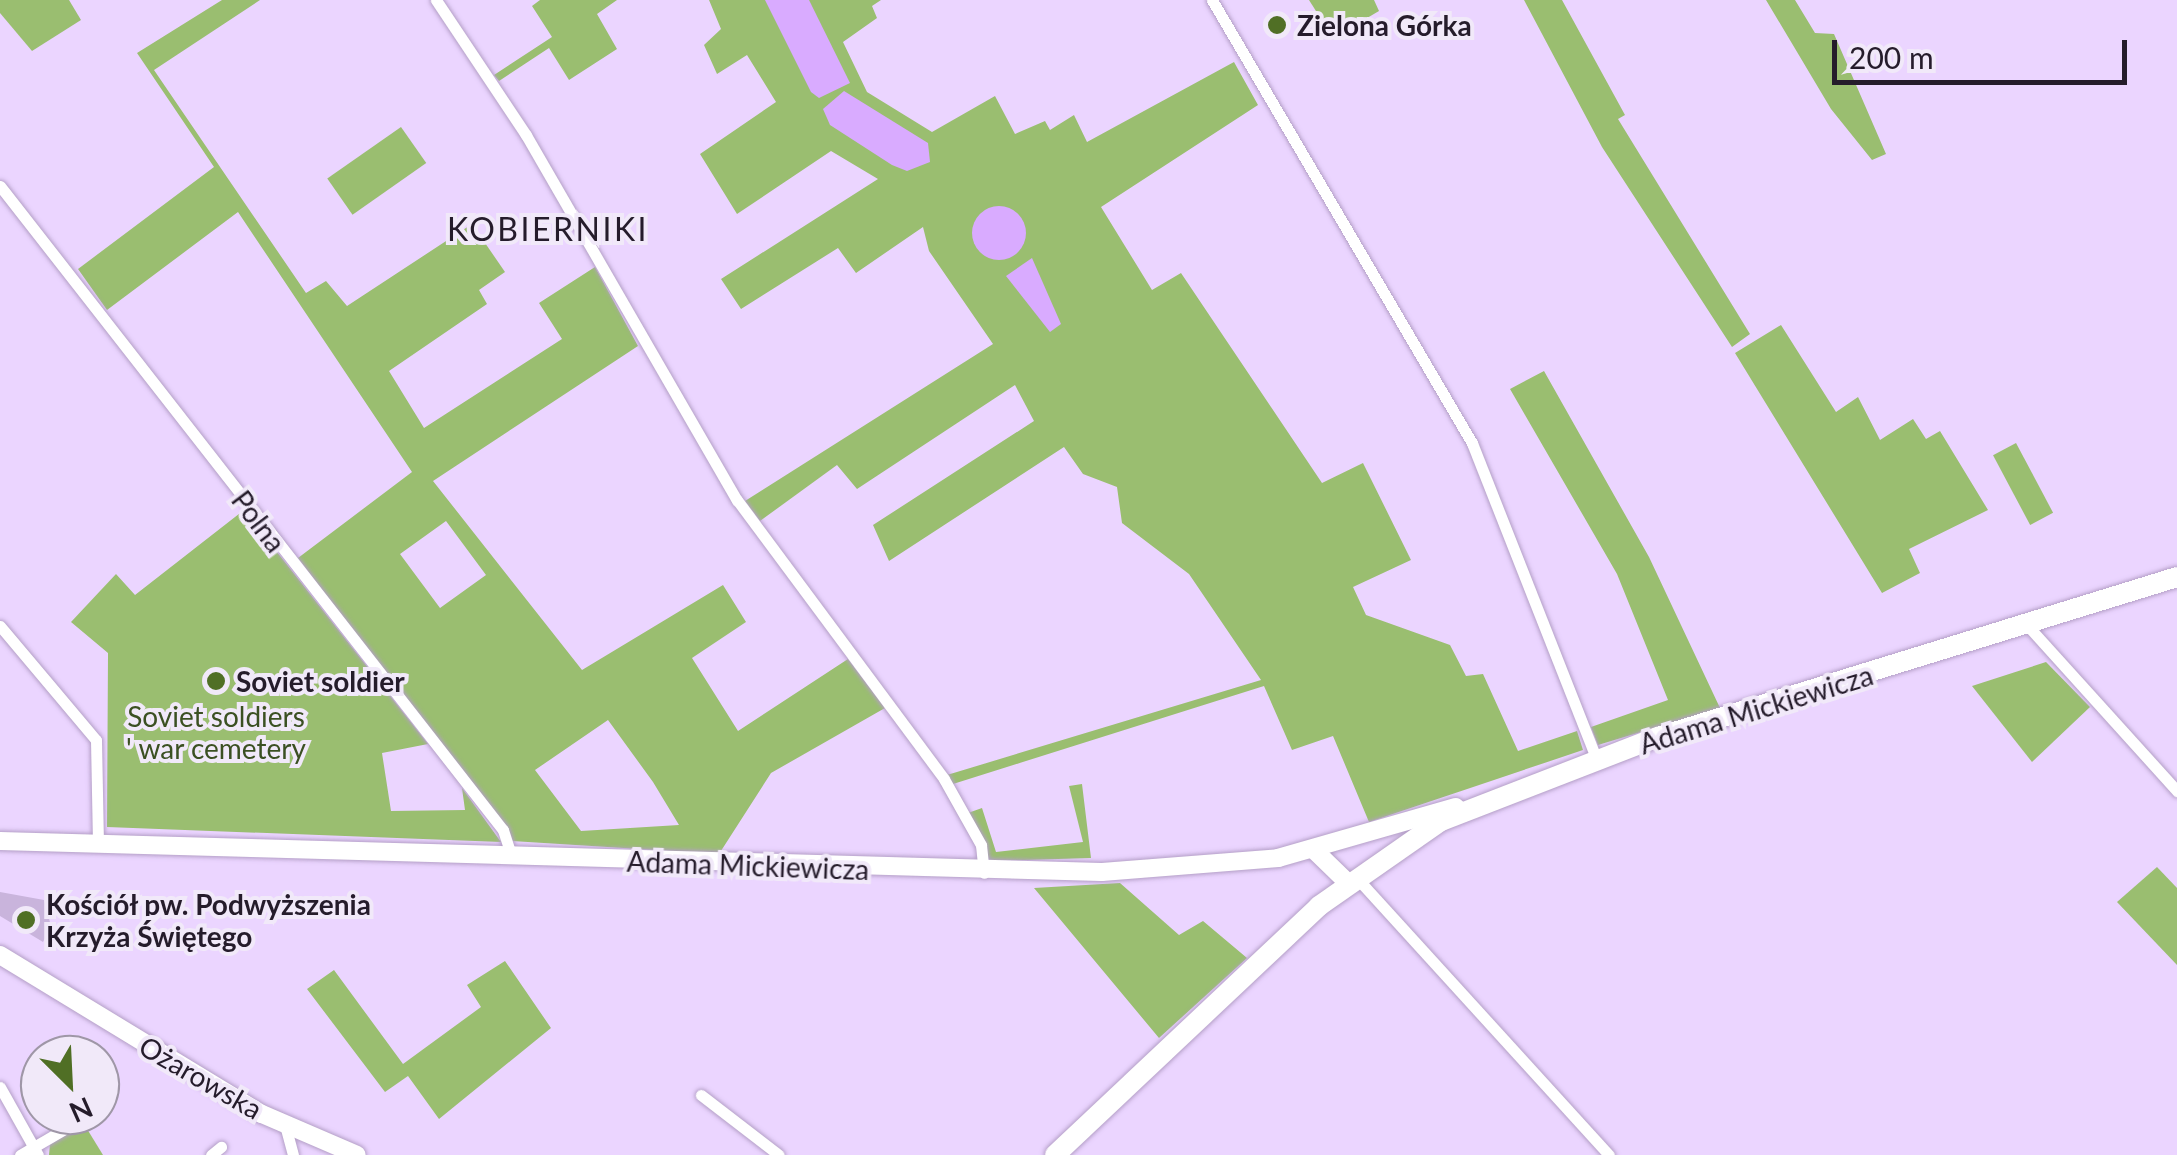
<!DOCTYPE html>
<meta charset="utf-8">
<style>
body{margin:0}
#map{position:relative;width:2177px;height:1155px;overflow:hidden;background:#ebd5ff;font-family:Lato,sans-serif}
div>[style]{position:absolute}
.green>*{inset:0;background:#9abe70;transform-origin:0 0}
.water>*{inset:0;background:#d9abff}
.round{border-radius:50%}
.building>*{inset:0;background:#c9b4dc}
.roads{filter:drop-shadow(0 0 2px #b49fc7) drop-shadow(0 0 2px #b49fc7)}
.street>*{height:11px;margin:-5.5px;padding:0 5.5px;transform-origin:5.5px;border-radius:5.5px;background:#fff}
.secondary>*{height:18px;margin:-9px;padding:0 9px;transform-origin:9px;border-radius:9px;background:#fff}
.primary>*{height:20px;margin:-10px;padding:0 10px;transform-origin:10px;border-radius:10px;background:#fff}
.dots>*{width:28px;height:28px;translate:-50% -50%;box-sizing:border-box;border:5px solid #f1e9f9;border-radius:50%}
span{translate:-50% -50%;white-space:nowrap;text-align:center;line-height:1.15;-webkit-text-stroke:8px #f1e9f9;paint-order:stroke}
.poi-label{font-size:28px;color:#251c2b;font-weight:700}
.left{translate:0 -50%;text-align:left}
.street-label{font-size:28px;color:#251c2b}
.park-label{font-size:28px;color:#3b5022}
.quarter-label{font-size:32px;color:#251c2b;letter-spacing:2.5px}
.north{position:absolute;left:20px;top:1035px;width:100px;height:100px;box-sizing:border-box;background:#f1e9f9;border:2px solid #9f97a7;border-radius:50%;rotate:156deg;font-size:28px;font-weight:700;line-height:40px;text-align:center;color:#251c2b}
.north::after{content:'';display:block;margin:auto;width:35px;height:45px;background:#506f25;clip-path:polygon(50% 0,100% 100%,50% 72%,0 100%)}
.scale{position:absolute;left:1832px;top:40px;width:295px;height:45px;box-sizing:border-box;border:5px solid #251c2b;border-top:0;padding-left:12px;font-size:30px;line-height:35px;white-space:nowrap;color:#251c2b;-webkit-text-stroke:8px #f1e9f9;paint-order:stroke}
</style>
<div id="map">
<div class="green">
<div style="clip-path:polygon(0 0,69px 0,81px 20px,32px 51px,0 13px)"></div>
<div style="clip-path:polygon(evenodd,222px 0,260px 0,154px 70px,306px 293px,326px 281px,347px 306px,472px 224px,505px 272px,479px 290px,487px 304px,389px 371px,424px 428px,562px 339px,539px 303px,595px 267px,638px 346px,433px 481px,582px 670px,723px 585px,746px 622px,692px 658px,738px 731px,848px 659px,885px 708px,771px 773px,719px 854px,512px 841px,298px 558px,412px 472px,238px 212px,107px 310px,78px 269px,214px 167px,137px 53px,222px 0,446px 521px,486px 575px,440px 608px,400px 554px,446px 521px,222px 0,608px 720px,653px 782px,679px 825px,581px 831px,535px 770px,608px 720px)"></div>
<div style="clip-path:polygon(540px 0,617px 0,597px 14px,617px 49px,569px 80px,549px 48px,499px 81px,494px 75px,552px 37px,532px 6px)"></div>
<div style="clip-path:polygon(709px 0,881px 0,872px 6px,877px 18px,843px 42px,867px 92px,932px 132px,995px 96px,1015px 134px,1045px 121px,1050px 130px,1074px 115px,1087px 142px,1234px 62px,1258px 105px,1101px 207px,1152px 290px,1181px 273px,1322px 483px,1363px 463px,1411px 560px,1353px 587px,1366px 615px,1450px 645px,1466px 676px,1483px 674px,1518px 751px,1577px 731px,1583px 750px,1369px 822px,1333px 736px,1292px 750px,1264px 686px,953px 784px,947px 775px,1261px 680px,1189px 574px,1122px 523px,1117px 487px,1083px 474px,1064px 447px,889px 561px,873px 525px,1034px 421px,1015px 385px,857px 489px,837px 465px,760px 521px,745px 501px,993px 344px,929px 251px,923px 227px,856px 273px,838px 248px,741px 309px,721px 279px,878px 179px,831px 151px,737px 214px,700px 154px,776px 102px,747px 55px,717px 74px,704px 45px,721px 29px)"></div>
<div style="clip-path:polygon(1309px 0,1374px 0,1379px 11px,1333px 38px)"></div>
<div style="clip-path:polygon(1524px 0,1562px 0,1625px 115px,1618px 119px,1750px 334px,1732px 347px,1602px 147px)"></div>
<div style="clip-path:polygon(1766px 0,1795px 0,1815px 33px,1834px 34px,1886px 154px,1872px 160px,1831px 109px)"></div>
<div style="left:401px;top:127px;width:44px;height:90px;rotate:55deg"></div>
<div style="clip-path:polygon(1781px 325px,1836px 412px,1858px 397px,1880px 440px,1913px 419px,1926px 439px,1940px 431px,1988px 510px,1909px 549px,1920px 573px,1882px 593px,1735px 353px)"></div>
<div style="clip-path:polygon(1544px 371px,1649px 557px,1720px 708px,1598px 745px,1591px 727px,1668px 700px,1617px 574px,1510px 389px)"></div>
<div style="left:2016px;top:443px;width:79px;height:26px;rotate:62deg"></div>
<div style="clip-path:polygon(244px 510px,428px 744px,382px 753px,391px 811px,465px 810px,462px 788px,501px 842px,107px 827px,108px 653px,71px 622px,116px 574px,135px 595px)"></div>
<div style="clip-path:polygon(2046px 662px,2090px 707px,2032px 762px,1972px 686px)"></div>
<div style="clip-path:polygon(1082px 784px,1091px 858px,986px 861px,968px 813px,982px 808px,996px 852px,1083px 842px,1069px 786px)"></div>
<div style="clip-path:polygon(2157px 867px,2177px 888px,2177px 965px,2117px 902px)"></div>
<div style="clip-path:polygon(1120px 883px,1179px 935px,1203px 921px,1247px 958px,1159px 1038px,1034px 888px)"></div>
<div style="clip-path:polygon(505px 961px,551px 1028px,439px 1119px,408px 1076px,385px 1092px,307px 989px,334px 970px,403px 1064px,481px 1007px,467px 985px)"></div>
<div style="clip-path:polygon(84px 1124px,103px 1155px,49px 1155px,50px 1144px)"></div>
</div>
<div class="water">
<div style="clip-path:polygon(765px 0,809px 0,850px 83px,819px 98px,811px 92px)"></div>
<div style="clip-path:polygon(844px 91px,928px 143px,930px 162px,907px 171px,892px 165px,830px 125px,823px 109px)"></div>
<div class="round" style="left:972px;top:206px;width:54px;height:54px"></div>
<div style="clip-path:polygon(1032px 258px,1061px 324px,1050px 332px,1006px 276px)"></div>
</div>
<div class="building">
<div style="clip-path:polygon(0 892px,44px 900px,51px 926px,43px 942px,0 916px)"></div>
</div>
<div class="roads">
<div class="street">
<div style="left:436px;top:0;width:162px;rotate:56.3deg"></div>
<div style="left:526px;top:135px;width:422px;rotate:60deg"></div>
<div style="left:737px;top:500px;width:347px;rotate:53.4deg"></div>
<div style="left:944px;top:779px;width:76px;rotate:60.7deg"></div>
<div style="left:981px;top:845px;width:28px;rotate:84deg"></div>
<div style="left:1212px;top:0;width:514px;rotate:59.59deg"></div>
<div style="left:1472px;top:443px;width:339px;rotate:68.5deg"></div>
<div style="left:0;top:186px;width:817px;rotate:52.01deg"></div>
<div style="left:503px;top:830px;width:28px;rotate:72deg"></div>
<div style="left:2027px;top:625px;width:224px;rotate:47.9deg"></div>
<div style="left:0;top:626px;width:149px;rotate:49.9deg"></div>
<div style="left:96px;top:740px;width:105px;rotate:88.9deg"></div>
<div style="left:1356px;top:877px;width:376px;rotate:47.7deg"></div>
<div style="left:0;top:1087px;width:78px;rotate:60.8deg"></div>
<div style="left:701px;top:1095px;width:98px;rotate:37.6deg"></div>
<div style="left:285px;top:1125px;width:31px;rotate:75deg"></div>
<div style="left:20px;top:1155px;width:69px;rotate:-30.3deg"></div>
<div style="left:211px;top:1155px;width:13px;rotate:-39deg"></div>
</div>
<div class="secondary">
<div style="left:0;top:841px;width:1102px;rotate:1.61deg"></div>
<div style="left:1102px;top:872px;width:177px;rotate:-4.5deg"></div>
<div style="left:1278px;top:858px;width:185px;rotate:-16deg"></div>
<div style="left:1314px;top:850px;width:46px;rotate:44.1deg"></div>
<div style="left:0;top:955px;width:306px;rotate:31.3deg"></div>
<div style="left:262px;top:1114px;width:103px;rotate:23.3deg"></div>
</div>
<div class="primary">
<div style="left:1055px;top:1155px;width:363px;rotate:-43.3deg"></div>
<div style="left:1319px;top:906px;width:149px;rotate:-34.9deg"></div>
<div style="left:1441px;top:821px;width:233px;rotate:-21.2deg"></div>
<div style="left:1658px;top:737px;width:543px;rotate:-17.13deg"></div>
</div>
</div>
<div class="dots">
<div style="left:1277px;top:25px;background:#506f25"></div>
<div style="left:216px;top:681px;background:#506f25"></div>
<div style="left:26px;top:920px;background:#506f25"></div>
</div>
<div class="poi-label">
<span class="left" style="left:1297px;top:25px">Zielona Górka</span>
<span class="left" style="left:236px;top:681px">Soviet soldier</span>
<span class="left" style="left:46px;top:920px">Kościół pw. Podwyższenia<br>Krzyża Świętego</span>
</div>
<div class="street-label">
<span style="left:259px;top:521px;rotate:53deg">Polna</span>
<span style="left:1756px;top:709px;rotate:-17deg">Adama Mickiewicza</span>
<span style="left:748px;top:865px;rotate:2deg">Adama Mickiewicza</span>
<span style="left:201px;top:1077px;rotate:30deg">Ożarowska</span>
</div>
<div class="park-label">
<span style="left:216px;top:732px">Soviet soldiers<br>' war cemetery</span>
</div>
<div class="quarter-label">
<span style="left:548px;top:229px">KOBIERNIKI</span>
</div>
<div class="north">N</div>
<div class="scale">200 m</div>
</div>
